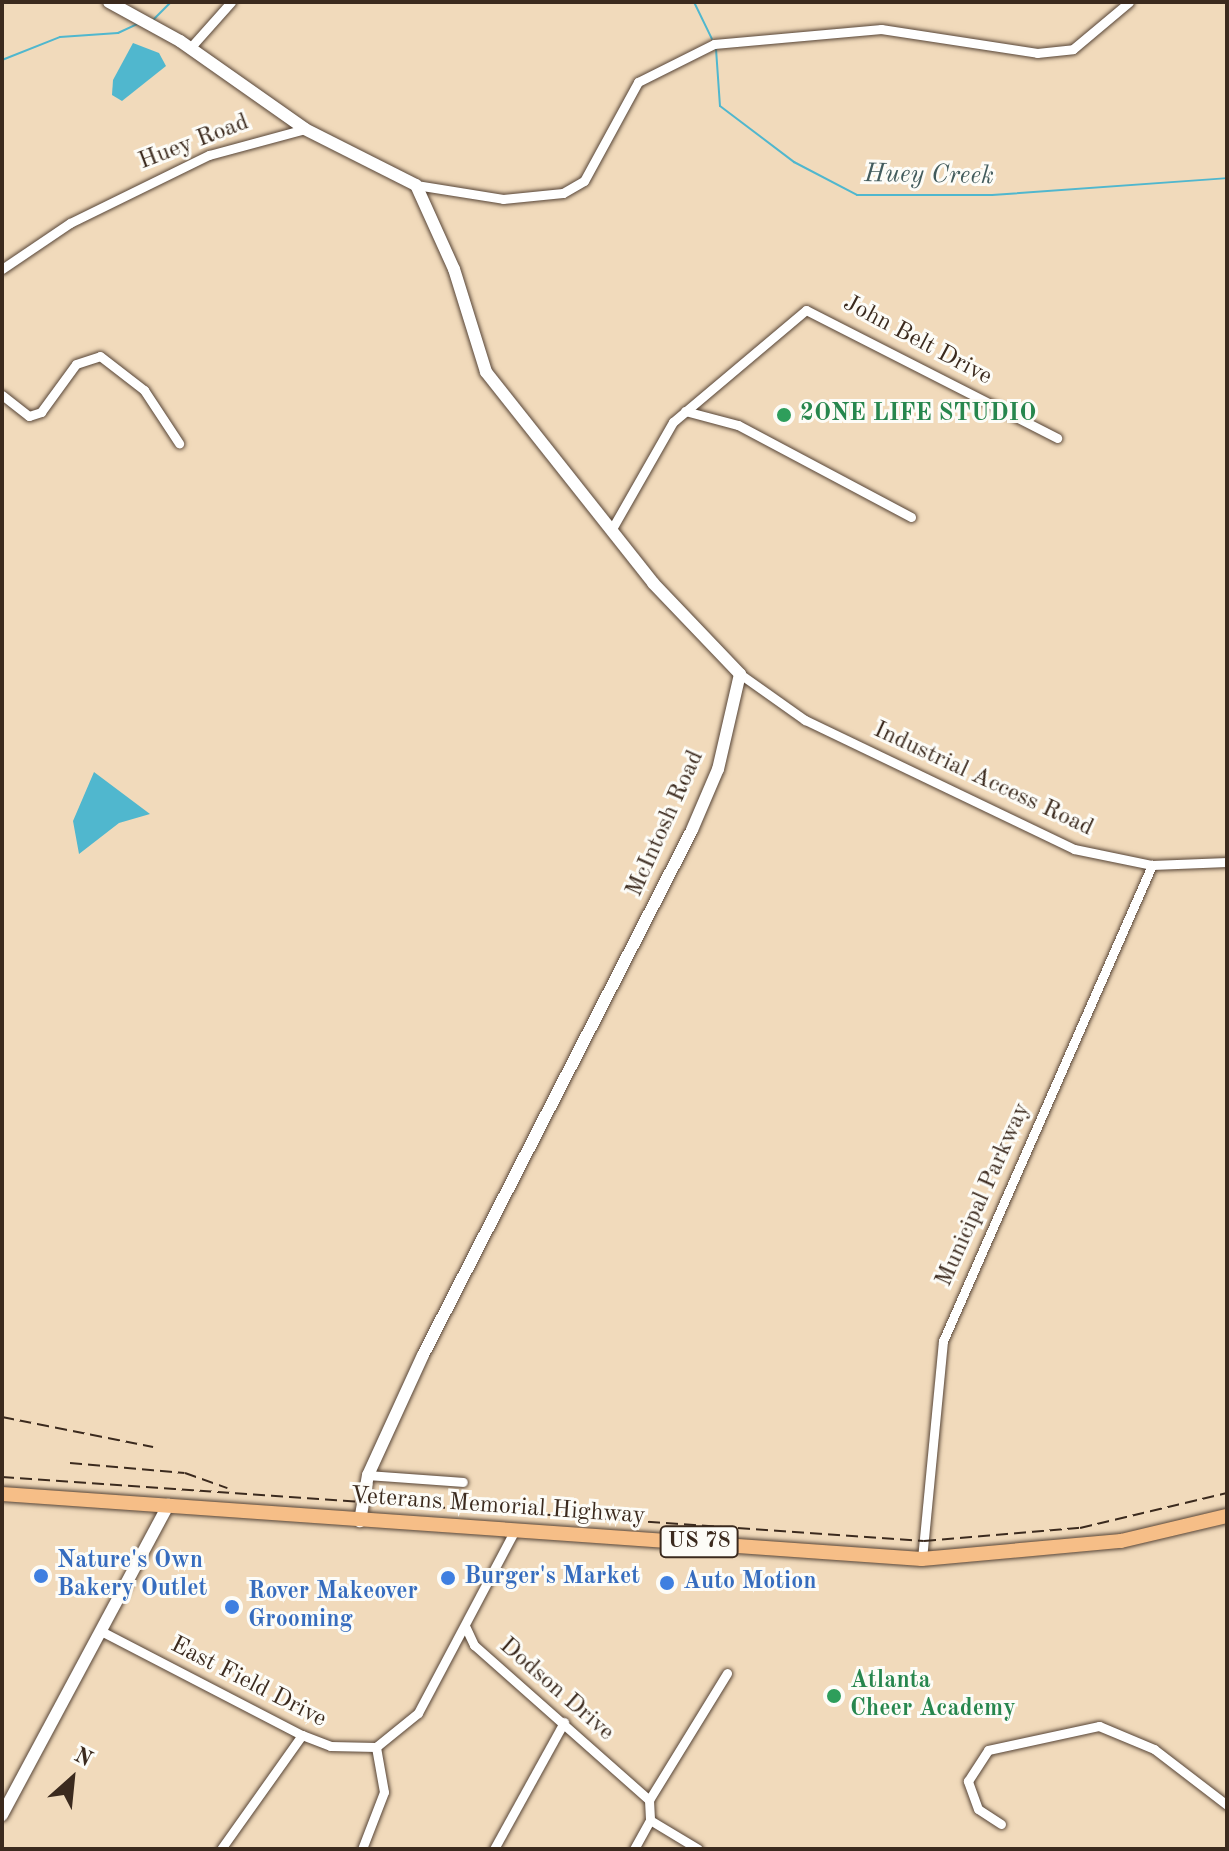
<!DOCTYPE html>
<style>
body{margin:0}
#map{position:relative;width:1229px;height:1851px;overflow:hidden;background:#f1dabb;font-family:"Old Standard TT",serif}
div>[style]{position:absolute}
.water>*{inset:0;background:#50b7ce}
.stream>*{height:2px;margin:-1px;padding:0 1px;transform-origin:1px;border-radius:1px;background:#50b7ce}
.roads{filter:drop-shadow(0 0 2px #564436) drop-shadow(0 0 2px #564436)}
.minor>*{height:9px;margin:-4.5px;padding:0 4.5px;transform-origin:4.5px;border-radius:4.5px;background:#fff}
.tertiary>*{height:12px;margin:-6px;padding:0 6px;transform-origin:6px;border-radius:6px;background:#fff}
.primary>*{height:14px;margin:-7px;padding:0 7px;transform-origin:7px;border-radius:7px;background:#f6be87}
.rail>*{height:2px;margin-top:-1px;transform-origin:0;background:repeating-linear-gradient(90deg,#3b2a1e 0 12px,transparent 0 18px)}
.dots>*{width:22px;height:22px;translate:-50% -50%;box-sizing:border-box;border:4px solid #fdfcf7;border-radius:50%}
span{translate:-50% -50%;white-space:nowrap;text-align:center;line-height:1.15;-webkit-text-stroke:6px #fdfcf7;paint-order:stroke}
.shield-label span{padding:2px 6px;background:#fdfcf7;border:2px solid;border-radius:6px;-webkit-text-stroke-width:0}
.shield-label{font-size:22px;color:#3b2a1e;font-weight:700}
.street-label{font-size:24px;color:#3b2a1e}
.leisure-label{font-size:24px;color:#27864d;font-weight:700}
.left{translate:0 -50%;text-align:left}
.shop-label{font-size:24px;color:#366cbe;font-weight:700}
.water-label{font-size:26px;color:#425b5c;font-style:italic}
.frame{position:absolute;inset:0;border:4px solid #3b2a1e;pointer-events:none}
.north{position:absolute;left:32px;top:1739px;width:80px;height:80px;-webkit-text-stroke:6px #fdfcf7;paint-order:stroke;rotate:27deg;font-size:22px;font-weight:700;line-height:32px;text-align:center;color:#3b2a1e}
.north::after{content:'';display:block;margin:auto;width:28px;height:36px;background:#3b2a1e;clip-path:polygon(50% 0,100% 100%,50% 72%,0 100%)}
</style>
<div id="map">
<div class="water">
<div style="clip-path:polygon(133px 43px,159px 53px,166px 66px,122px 101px,112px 95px,113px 80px)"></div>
<div style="clip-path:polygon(94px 772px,150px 814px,119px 823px,79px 854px,73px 821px)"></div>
</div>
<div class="stream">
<div style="left:694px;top:2px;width:41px;rotate:64.1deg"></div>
<div style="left:154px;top:19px;width:24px;rotate:-45deg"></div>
<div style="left:716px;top:49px;width:57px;rotate:86deg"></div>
<div style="left:720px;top:106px;width:93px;rotate:37.1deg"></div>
<div style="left:794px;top:162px;width:71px;rotate:27.6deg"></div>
<div style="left:857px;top:195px;width:135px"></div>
<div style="left:992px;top:195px;width:236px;rotate:-4.1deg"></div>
<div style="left:2px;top:60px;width:62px;rotate:-21.6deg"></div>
<div style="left:60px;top:37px;width:58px;rotate:-3.9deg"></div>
<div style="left:118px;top:33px;width:21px;rotate:-25deg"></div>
</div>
<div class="roads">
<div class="minor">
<div style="left:190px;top:48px;width:62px;rotate:-48.3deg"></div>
<div style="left:416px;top:185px;width:88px;rotate:9.1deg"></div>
<div style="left:503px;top:199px;width:60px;rotate:-5.7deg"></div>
<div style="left:563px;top:193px;width:24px;rotate:-30deg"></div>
<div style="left:584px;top:181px;width:113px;rotate:-61.4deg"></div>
<div style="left:638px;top:82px;width:85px;rotate:-26.6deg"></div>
<div style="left:714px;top:44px;width:168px;rotate:-5.1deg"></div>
<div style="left:881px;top:29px;width:158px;rotate:8.7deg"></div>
<div style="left:1037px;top:53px;width:36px;rotate:-6deg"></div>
<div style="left:1073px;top:49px;width:73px;rotate:-40deg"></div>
<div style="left:2px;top:269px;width:82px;rotate:-34.1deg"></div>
<div style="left:70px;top:223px;width:155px;rotate:-26.1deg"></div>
<div style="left:209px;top:155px;width:99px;rotate:-15.2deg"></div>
<div style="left:2px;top:395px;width:34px;rotate:38deg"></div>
<div style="left:29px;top:416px;width:13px;rotate:-18deg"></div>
<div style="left:41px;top:412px;width:59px;rotate:-53.9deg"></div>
<div style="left:76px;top:364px;width:25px;rotate:-18deg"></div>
<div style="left:100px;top:356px;width:56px;rotate:37.7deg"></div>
<div style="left:144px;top:390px;width:64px;rotate:56.6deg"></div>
<div style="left:685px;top:411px;width:55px;rotate:14.8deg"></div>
<div style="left:738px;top:425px;width:196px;rotate:28deg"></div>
<div style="left:613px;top:527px;width:121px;rotate:-60.3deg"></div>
<div style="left:673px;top:422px;width:174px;rotate:-40.1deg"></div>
<div style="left:806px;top:310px;width:282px;rotate:27deg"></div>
<div style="left:740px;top:674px;width:80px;rotate:35.3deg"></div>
<div style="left:805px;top:720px;width:298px;rotate:25.6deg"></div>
<div style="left:1074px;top:849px;width:80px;rotate:11.6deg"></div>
<div style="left:1152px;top:865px;width:75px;rotate:-2.3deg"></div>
<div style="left:368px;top:1475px;width:95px;rotate:4.2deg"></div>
<div style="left:922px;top:1559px;width:219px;rotate:-84.5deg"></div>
<div style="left:943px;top:1341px;width:520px;rotate:-66.29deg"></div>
<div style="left:466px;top:1628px;width:19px;rotate:65deg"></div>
<div style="left:474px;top:1645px;width:234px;rotate:41.5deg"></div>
<div style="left:649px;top:1800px;width:20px;rotate:87deg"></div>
<div style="left:650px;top:1820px;width:56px;rotate:31.1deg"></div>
<div style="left:101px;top:1631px;width:226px;rotate:27.4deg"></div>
<div style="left:302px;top:1735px;width:30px;rotate:21deg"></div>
<div style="left:330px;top:1746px;width:46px;rotate:1.2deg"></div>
<div style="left:376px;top:1747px;width:54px;rotate:-39deg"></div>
<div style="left:418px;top:1713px;width:205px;rotate:-62.1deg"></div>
<div style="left:649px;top:1800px;width:149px;rotate:-58.4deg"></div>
<div style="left:1001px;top:1824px;width:27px;rotate:-147deg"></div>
<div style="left:978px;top:1809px;width:30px;rotate:-110deg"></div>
<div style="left:968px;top:1781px;width:37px;rotate:-57deg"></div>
<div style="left:988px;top:1750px;width:114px;rotate:-12.2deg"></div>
<div style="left:1099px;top:1726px;width:60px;rotate:22.7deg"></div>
<div style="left:1154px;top:1749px;width:92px;rotate:37.5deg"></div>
<div style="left:221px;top:1849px;width:140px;rotate:-54.6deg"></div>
<div style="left:362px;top:1849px;width:61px;rotate:-68.9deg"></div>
<div style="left:384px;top:1792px;width:46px;rotate:-100.1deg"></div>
<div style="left:494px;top:1849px;width:145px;rotate:-61.1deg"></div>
<div style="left:634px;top:1849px;width:33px;rotate:-61deg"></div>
</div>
<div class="tertiary">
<div style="left:109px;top:2px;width:81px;rotate:28.8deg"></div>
<div style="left:180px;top:41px;width:153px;rotate:35.1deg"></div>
<div style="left:305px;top:129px;width:124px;rotate:26.8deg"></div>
<div style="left:416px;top:185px;width:92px;rotate:65.7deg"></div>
<div style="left:454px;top:269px;width:108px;rotate:72.7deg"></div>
<div style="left:486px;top:372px;width:269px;rotate:51.6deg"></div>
<div style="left:653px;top:583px;width:126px;rotate:46.3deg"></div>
<div style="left:740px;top:674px;width:98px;rotate:103deg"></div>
<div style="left:718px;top:769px;width:66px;rotate:113.1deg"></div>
<div style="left:692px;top:830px;width:590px;rotate:117.13deg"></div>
<div style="left:423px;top:1355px;width:132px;rotate:114.6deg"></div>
<div style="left:368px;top:1475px;width:47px;rotate:99.9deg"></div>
<div style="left:2px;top:1815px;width:352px;rotate:-61.8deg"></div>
</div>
<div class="primary">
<div style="left:2px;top:1494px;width:922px;rotate:4.04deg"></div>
<div style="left:922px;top:1559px;width:200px;rotate:-5.2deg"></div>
<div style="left:1121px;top:1541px;width:109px;rotate:-13.3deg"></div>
</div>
</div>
<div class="rail">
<div style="left:2px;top:1417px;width:154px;rotate:11.2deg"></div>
<div style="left:70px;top:1463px;width:115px;rotate:5deg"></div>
<div style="left:185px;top:1473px;width:45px;rotate:19.7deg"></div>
<div style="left:2px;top:1477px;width:924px;rotate:3.97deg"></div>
<div style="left:924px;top:1541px;width:157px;rotate:-4.8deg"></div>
<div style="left:1080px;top:1528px;width:151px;rotate:-13.4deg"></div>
</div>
<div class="dots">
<div style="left:784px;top:415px;background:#2e9e5b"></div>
<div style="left:41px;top:1576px;background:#3f7fe0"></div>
<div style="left:448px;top:1578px;background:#3f7fe0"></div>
<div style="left:667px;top:1583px;background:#3f7fe0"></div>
<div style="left:232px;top:1607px;background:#3f7fe0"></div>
<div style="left:834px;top:1696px;background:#2e9e5b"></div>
</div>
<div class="shield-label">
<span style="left:699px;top:1542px">US 78</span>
</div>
<div class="street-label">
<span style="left:194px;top:143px;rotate:-21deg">Huey Road</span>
<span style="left:917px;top:341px;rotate:28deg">John Belt Drive</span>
<span style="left:983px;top:780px;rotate:25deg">Industrial Access Road</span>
<span style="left:666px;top:824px;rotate:-66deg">McIntosh Road</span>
<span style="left:984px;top:1195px;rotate:-66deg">Municipal Parkway</span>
<span style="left:498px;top:1507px;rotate:4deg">Veterans Memorial Highway</span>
<span style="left:248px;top:1683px;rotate:27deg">East Field Drive</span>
<span style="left:556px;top:1690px;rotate:41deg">Dodson Drive</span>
</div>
<div class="leisure-label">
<span class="left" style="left:800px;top:415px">2ONE LIFE STUDIO</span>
<span class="left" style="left:850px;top:1696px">Atlanta<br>Cheer Academy</span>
</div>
<div class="shop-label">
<span class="left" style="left:57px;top:1576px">Nature's Own<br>Bakery Outlet</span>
<span class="left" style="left:464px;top:1578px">Burger's Market</span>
<span class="left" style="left:683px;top:1583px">Auto Motion</span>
<span class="left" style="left:248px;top:1607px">Rover Makeover<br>Grooming</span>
</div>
<div class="water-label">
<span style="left:929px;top:176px;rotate:1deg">Huey Creek</span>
</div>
<div class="frame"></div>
<div class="north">N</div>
</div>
